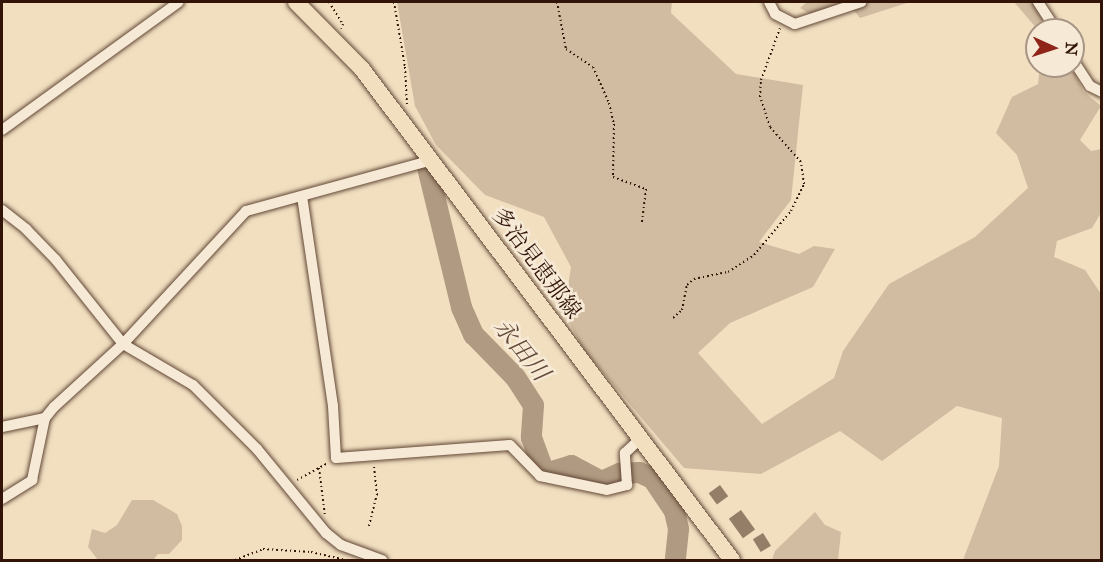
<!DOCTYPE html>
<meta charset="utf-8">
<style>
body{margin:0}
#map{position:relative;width:1103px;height:562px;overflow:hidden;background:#f1dfc0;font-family:"IM FELL Great Primer","Noto Serif JP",serif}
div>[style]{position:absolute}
.green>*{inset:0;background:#d1bca1}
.river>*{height:21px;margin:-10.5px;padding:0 10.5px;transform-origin:10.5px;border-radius:10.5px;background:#b09a81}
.building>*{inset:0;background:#957e68;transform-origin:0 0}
.path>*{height:2px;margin-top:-1px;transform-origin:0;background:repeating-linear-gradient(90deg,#321408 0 1.5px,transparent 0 4.5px)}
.roads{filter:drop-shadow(0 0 2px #624736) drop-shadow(0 0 2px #624736)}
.minor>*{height:10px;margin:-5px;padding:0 5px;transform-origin:5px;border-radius:5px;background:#f6ead6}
.primary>*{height:16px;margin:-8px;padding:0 8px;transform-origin:8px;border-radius:8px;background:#f1dfc0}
span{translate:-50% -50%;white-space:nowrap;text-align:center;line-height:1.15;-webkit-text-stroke:5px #f6ead6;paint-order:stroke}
.street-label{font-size:22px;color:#321408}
.water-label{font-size:24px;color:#644a38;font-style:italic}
.frame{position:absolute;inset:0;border:3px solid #321408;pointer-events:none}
.north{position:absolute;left:1025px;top:18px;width:60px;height:60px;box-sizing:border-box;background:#f6ead6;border:2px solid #a89484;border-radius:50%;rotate:93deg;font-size:16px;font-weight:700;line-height:24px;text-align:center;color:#321408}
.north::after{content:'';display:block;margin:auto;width:21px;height:27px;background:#8f2418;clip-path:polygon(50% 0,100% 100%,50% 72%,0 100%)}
</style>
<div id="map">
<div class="green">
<div style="clip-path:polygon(397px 2px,672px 2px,671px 13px,736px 74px,803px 85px,791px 200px,759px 242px,799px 254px,814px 246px,835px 249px,813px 287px,730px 323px,698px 353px,762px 424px,834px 378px,843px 351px,889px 284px,975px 237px,1028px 188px,1017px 155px,996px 133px,1012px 97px,1038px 84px,1040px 66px,1071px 66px,1083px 91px,1101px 106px,1080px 140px,1091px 151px,1101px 149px,1101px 213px,1092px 228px,1057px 241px,1054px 257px,1085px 270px,1101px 294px,1101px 560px,963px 560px,999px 466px,1002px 418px,957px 406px,882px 461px,840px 431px,761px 474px,684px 468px,584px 350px,564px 313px,571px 267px,544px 217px,485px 195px,436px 145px,415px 106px)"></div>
<div style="clip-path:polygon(807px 2px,910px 2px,860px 18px,848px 3px,814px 16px,800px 8px)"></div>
<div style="clip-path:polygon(1014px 2px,1035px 2px,1051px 30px,1038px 30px)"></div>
<div style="clip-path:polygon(132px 500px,153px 500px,177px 514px,182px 526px,182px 540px,169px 554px,158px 554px,153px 560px,98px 560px,88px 547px,92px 529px,105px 533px,117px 525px)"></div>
<div style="clip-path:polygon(815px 512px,825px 525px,841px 532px,838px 560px,772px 560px,775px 551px)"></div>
</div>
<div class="river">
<div style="left:427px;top:167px;width:144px;rotate:76.3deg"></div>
<div style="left:461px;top:307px;width:30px;rotate:66deg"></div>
<div style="left:473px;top:334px;width:60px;rotate:45.7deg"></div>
<div style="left:515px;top:377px;width:33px;rotate:57deg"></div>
<div style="left:533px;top:405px;width:32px;rotate:94deg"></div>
<div style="left:531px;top:437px;width:32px;rotate:70deg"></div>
<div style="left:542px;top:467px;width:8px;rotate:40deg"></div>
<div style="left:548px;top:472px;width:24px;rotate:-17deg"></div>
<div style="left:571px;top:465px;width:34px;rotate:28deg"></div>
<div style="left:601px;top:481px;width:20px;rotate:-24deg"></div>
<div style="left:619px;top:473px;width:20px;rotate:-3deg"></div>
<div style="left:639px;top:472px;width:14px;rotate:25deg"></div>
<div style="left:652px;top:478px;width:40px;rotate:56deg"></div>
<div style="left:674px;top:511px;width:18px;rotate:77deg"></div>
<div style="left:678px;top:529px;width:31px;rotate:96deg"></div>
</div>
<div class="building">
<div style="left:720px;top:485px;width:14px;height:14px;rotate:54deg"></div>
<div style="left:741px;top:510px;width:24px;height:15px;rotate:54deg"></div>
<div style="left:763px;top:533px;width:15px;height:12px;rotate:58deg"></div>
</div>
<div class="path">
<div style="left:329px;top:2px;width:26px;rotate:58deg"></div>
<div style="left:343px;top:24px;width:5px;rotate:112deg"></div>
<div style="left:394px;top:2px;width:66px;rotate:80.4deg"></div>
<div style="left:405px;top:67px;width:39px;rotate:87deg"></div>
<div style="left:557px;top:2px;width:48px;rotate:79.2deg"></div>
<div style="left:566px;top:49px;width:32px;rotate:34deg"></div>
<div style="left:593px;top:67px;width:39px;rotate:66deg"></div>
<div style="left:609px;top:103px;width:22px;rotate:77deg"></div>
<div style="left:614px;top:124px;width:53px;rotate:91.1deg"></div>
<div style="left:613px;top:177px;width:35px;rotate:20deg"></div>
<div style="left:646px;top:189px;width:35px;rotate:97deg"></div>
<div style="left:610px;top:2px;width:3px"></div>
<div style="left:673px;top:318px;width:12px;rotate:-42deg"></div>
<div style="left:682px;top:310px;width:25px;rotate:-79deg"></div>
<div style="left:687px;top:285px;width:9px;rotate:-41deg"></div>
<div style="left:694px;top:279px;width:35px;rotate:-12deg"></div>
<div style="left:728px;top:272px;width:31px;rotate:-33deg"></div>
<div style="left:754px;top:255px;width:57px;rotate:-49.9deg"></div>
<div style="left:791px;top:211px;width:30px;rotate:-64deg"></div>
<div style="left:804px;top:184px;width:22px;rotate:-98deg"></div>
<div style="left:801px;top:162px;width:47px;rotate:-131.5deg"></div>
<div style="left:770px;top:127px;width:32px;rotate:-108deg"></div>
<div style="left:760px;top:97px;width:17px;rotate:-87deg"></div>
<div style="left:761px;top:80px;width:55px;rotate:-69.9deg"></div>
<div style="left:319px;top:468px;width:48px;rotate:82.9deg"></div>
<div style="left:297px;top:480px;width:35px;rotate:-29deg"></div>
<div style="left:369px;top:526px;width:32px;rotate:-76deg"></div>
<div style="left:377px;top:495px;width:31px;rotate:-96deg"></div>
<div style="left:235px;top:560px;width:30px;rotate:-21deg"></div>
<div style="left:263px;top:549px;width:48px;rotate:3.6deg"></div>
<div style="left:311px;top:552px;width:37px;rotate:13deg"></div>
</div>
<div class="roads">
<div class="minor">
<div style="left:769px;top:2px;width:13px;rotate:63deg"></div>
<div style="left:775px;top:14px;width:22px;rotate:27deg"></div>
<div style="left:795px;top:24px;width:70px;rotate:-18.4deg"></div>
<div style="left:1038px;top:2px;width:33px;rotate:57deg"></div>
<div style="left:1073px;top:60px;width:31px;rotate:57deg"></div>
<div style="left:1090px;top:86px;width:13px;rotate:27deg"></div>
<div style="left:2px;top:130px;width:218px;rotate:-35.9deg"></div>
<div style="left:302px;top:196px;width:212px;rotate:81.6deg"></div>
<div style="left:333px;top:406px;width:52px;rotate:86.7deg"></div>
<div style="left:336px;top:458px;width:174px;rotate:-4.3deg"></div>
<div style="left:510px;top:445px;width:43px;rotate:45.9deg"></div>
<div style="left:540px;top:476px;width:68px;rotate:11.8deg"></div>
<div style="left:607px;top:490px;width:21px;rotate:-14deg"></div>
<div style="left:627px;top:485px;width:32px;rotate:-94deg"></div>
<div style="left:625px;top:453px;width:21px;rotate:-43deg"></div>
<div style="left:2px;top:210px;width:31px;rotate:38deg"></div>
<div style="left:26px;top:229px;width:43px;rotate:45.9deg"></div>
<div style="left:56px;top:260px;width:107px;rotate:51.4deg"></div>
<div style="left:123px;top:344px;width:81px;rotate:30.4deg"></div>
<div style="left:193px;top:385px;width:91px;rotate:45deg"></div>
<div style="left:257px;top:449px;width:109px;rotate:50.6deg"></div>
<div style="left:326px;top:533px;width:19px;rotate:39deg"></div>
<div style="left:341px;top:545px;width:44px;rotate:20.1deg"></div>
<div style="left:2px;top:427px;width:44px;rotate:-11.8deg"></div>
<div style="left:2px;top:499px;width:36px;rotate:-32deg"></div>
<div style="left:32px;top:480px;width:63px;rotate:-78.2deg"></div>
<div style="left:45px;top:418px;width:14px;rotate:-51deg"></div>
<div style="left:54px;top:407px;width:93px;rotate:-42.4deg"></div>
<div style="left:123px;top:344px;width:181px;rotate:-47.2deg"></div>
<div style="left:246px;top:211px;width:193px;rotate:-15.3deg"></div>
</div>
<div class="primary">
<div style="left:296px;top:2px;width:94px;rotate:45.4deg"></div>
<div style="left:362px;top:69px;width:615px;rotate:53deg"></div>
</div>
</div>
<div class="street-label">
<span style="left:537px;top:263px;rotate:53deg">多治見恵那線</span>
</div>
<div class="water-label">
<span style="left:521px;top:350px;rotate:51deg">永田川</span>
</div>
<div class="frame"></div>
<div class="north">N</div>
</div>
